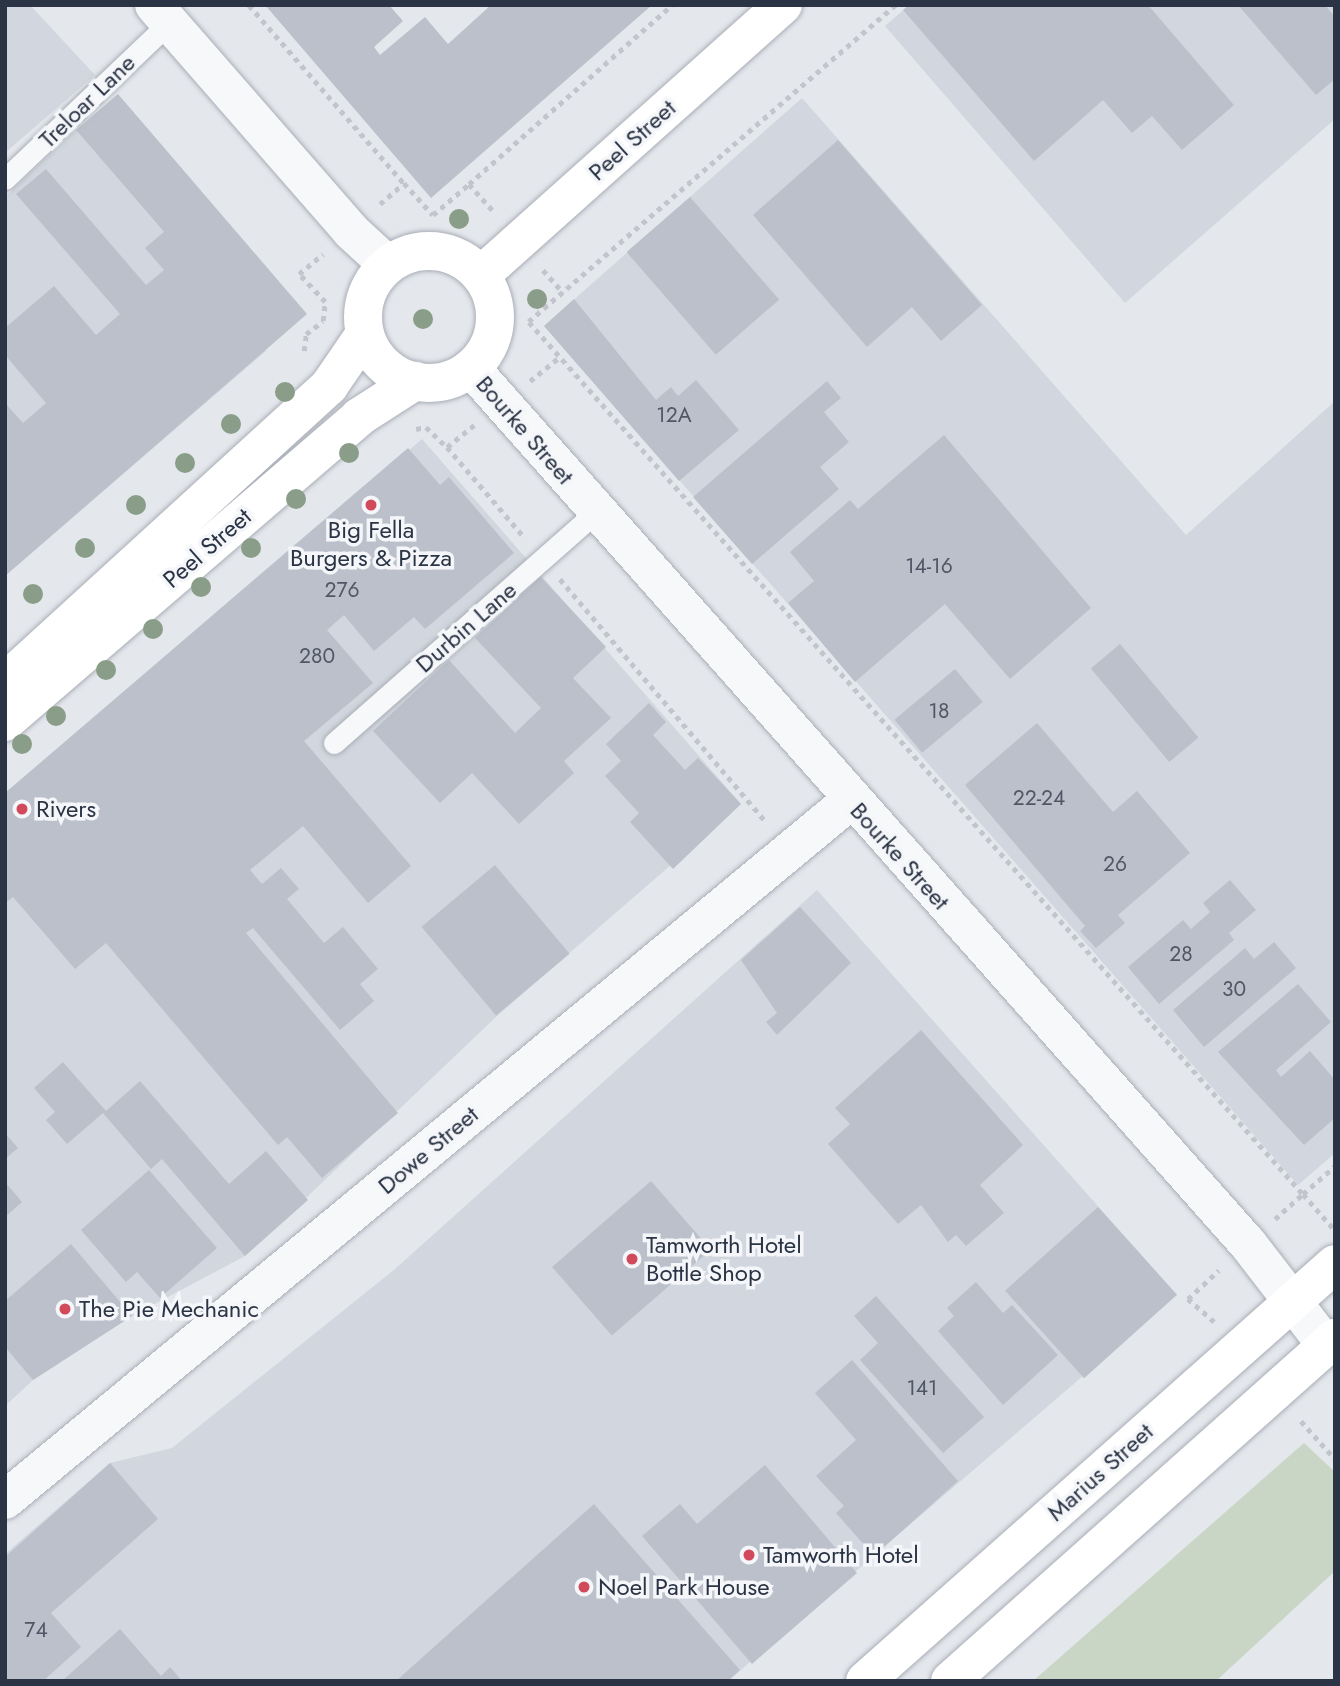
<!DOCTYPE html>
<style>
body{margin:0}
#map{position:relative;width:1340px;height:1686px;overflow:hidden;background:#e4e7ec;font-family:Jost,sans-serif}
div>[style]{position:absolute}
.built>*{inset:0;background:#d2d6de}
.green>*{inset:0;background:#c9d6c5}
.building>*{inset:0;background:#bbc0ca;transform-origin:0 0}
.path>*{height:4.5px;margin-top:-2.25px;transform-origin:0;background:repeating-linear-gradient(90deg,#c2c5cb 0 5px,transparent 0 10px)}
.roads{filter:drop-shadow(0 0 2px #a9aeb7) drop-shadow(0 0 2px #a9aeb7)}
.lane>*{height:21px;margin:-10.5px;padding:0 10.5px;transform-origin:10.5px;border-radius:10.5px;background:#f7f8fa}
.street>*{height:38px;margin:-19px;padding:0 19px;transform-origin:19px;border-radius:19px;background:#f7f8fa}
.secondary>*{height:38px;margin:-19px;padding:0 19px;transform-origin:19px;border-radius:19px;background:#fff}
.secondary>.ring{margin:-19px;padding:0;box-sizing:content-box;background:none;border:38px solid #fff;border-radius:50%}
.primary>*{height:38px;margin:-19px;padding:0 19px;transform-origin:19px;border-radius:19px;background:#fff}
.trees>*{width:20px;height:20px;margin:-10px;border-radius:50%;background:#899d89}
.dots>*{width:19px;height:19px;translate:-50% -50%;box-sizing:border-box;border:4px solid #f4f6f9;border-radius:50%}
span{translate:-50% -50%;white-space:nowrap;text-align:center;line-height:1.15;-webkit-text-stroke:7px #f4f6f9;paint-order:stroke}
.number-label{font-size:21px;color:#4f5766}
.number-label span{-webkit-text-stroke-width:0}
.street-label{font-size:24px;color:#2b3445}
.poi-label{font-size:24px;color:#2b3445}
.left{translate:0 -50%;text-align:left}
.frame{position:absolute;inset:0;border:7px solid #2b3445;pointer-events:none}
</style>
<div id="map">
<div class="built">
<div style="clip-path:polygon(5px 5px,30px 5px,95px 75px,5px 153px)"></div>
<div style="clip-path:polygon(909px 5px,1335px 5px,1335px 119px,1125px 303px,885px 26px)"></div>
<div style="clip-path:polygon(802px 98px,1186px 535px,1335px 401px,1335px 1153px,1298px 1185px,544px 326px)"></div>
<div style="clip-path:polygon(76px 130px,266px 351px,5px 576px,5px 197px)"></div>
<div style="clip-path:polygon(422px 439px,741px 804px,497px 1016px,245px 1256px,132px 1316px,33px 1380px,5px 1406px,5px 793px)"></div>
<div style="clip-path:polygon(817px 890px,1177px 1295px,728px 1681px,5px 1681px,5px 1554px,110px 1463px,172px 1448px,395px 1269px)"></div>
</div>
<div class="green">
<div style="clip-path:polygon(1304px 1443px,1335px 1472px,1335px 1571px,1216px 1681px,1033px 1681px)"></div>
</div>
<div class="building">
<div style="clip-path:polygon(265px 5px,389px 5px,403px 21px,374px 47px,380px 55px,425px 17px,448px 44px,491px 5px,652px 5px,431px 198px)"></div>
<div style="clip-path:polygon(909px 5px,1148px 5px,1234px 105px,1182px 150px,1152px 116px,1132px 133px,1103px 100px,1034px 161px,903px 10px)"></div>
<div style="clip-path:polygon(1238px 5px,1325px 5px,1335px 17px,1335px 79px,1316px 95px)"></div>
<div style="clip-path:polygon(118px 94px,307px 314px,5px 576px,5px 403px,23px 423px,46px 403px,5px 355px,5px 328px,54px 286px,96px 335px,120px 314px,16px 194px,46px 169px,146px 285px,164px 270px,145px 248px,164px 232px,76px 130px)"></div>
<div style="clip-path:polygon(838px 140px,982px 305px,941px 341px,912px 307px,867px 347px,753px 215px)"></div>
<div style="left:690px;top:197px;width:136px;height:84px;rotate:49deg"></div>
<div style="clip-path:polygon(574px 299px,656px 400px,671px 387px,678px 396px,696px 380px,739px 430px,679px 481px,544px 326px)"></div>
<div style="clip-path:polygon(827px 381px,841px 398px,824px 412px,849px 442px,820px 467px,839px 489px,752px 564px,693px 497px)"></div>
<div style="clip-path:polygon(944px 435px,1091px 608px,1010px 679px,945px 604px,855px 682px,788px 603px,814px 581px,790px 552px,850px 500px,858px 509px)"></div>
<div style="clip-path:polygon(408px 448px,440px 485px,449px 477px,514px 553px,425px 629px,414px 617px,374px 651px,344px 615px,327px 630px,373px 683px,304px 741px,411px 866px,368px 903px,303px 826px,250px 870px,262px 884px,281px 868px,299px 889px,287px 899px,324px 943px,343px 927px,378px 969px,360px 984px,374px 1001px,340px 1030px,253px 928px,246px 933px,398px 1113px,322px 1178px,287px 1137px,278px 1145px,106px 943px,75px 969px,13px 897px,5px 903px,5px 793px)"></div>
<div style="clip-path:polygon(541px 577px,606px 647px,573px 678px,611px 718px,564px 761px,574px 773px,519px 824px,472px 773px,440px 803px,373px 731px,449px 660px,515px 733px,541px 708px,475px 638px)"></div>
<div style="left:1120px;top:644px;width:122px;height:38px;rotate:50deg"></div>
<div style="left:955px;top:669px;width:43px;height:79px;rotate:50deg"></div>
<div style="clip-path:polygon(649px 703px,666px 722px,653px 735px,685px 770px,698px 758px,741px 804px,673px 869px,630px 822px,639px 813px,605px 776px,621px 761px,606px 744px)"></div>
<div style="clip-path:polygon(1037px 723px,1113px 812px,1137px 791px,1190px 853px,1118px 915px,1125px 923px,1096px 948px,1080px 931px,1085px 926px,965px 785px)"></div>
<div style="left:495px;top:865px;width:116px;height:96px;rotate:50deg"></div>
<div style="clip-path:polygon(1230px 880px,1256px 910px,1229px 933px,1234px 940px,1159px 1004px,1128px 967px,1183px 920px,1191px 929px,1210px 912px,1203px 903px)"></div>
<div style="clip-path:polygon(800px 907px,851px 963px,777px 1035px,766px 1022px,777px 1013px,741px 960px)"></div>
<div style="clip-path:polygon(1274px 942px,1296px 968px,1204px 1047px,1173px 1010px,1245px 948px,1254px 959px)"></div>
<div style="clip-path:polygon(1298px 984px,1331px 1022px,1276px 1070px,1281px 1077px,1310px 1051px,1335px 1080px,1335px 1118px,1304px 1145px,1218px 1052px)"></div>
<div style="clip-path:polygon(921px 1030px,1023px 1145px,980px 1185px,1004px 1213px,966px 1246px,956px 1235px,948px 1242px,921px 1205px,898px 1224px,828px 1144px,850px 1124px,835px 1108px)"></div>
<div style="clip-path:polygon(63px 1062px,106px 1111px,140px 1081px,229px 1184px,266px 1151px,308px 1200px,245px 1256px,162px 1159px,151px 1169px,103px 1113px,67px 1144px,46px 1120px,55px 1112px,34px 1088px)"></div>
<div style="clip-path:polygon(5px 1133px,18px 1148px,5px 1159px)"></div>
<div style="clip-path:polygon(149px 1170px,217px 1248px,160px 1298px,137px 1272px,126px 1282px,81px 1230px)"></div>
<div style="left:651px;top:1181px;width:91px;height:131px;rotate:49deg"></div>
<div style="clip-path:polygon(5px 1182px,22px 1202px,5px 1217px)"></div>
<div style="left:1098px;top:1207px;width:118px;height:125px;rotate:48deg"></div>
<div style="clip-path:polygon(71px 1244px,132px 1316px,33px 1380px,5px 1347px,5px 1301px)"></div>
<div style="clip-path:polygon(976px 1282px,1003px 1313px,1012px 1305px,1058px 1355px,1003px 1405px,938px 1331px,954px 1316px,947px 1308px)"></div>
<div style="clip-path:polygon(876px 1296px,984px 1417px,943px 1453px,860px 1360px,878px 1343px,854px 1316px)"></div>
<div style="clip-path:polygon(852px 1360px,958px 1481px,874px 1556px,836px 1513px,844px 1506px,816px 1476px,856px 1440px,815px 1393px)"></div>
<div style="clip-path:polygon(110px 1463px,158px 1519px,51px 1613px,81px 1647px,43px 1681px,5px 1681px,5px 1557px)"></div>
<div style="clip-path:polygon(765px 1465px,857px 1573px,752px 1664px,642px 1536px,680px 1504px,697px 1524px)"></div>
<div style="clip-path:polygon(594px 1504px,740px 1670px,728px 1681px,396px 1681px)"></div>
<div style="clip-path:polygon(120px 1629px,161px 1676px,170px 1667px,182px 1681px,62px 1681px)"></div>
</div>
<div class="path">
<div style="left:249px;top:5px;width:236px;rotate:49deg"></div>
<div style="left:896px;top:5px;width:485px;rotate:139.2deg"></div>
<div style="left:529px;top:322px;width:1166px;rotate:48.41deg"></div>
<div style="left:1303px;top:1194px;width:43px;rotate:-41.2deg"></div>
<div style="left:469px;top:184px;width:271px;rotate:-41.4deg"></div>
<div style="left:380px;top:204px;width:32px;rotate:-41deg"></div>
<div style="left:404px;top:183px;width:43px;rotate:47.8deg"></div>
<div style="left:433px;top:215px;width:48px;rotate:-40.7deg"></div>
<div style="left:469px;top:184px;width:39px;rotate:48deg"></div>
<div style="left:543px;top:270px;width:30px;rotate:48deg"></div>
<div style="left:304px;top:351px;width:17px;rotate:-83deg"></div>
<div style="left:306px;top:334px;width:21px;rotate:-37deg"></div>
<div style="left:323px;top:321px;width:19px;rotate:-84deg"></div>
<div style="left:325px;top:302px;width:38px;rotate:-133deg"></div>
<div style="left:299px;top:274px;width:31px;rotate:-40deg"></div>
<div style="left:530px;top:381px;width:38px;rotate:-39deg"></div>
<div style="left:416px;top:429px;width:10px;rotate:-11deg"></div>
<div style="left:426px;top:427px;width:29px;rotate:44deg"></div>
<div style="left:447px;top:447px;width:120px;rotate:49.4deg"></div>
<div style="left:447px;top:447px;width:35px;rotate:-39deg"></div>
<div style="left:560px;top:579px;width:317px;rotate:49.7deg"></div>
<div style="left:1275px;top:1219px;width:38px;rotate:-42deg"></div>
<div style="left:1303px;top:1194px;width:45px;rotate:48.6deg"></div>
<div style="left:1214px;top:1322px;width:35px;rotate:-139deg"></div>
<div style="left:1188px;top:1299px;width:42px;rotate:-43.1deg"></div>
<div style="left:1301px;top:1421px;width:51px;rotate:48.2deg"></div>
</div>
<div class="roads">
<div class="lane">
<div style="left:5px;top:179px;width:226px;rotate:-43.6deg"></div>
<div style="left:334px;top:743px;width:351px;rotate:-41.4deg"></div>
</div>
<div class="street">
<div style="left:154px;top:5px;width:300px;rotate:48.9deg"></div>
<div style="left:351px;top:231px;width:50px;rotate:42.6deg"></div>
<div style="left:471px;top:368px;width:1171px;rotate:48.43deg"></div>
<div style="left:1248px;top:1244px;width:128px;rotate:52.3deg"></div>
<div style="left:5px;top:1500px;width:1097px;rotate:-39.6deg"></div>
</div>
<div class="secondary">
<div class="ring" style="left:363px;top:251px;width:94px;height:94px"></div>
<div style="left:481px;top:275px;width:405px;rotate:-41.8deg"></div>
<div style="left:5px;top:682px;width:439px;rotate:-42.4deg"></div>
<div style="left:329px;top:386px;width:62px;rotate:-55.5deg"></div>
<div style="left:5px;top:722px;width:467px;rotate:-40.7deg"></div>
<div style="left:359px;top:417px;width:67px;rotate:-32.7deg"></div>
</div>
<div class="primary">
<div style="left:865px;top:1681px;width:628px;rotate:-41.58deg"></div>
<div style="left:950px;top:1681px;width:516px;rotate:-41.7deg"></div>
</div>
</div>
<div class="trees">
<div style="left:459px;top:219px"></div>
<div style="left:537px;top:299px"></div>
<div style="left:423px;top:319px"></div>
<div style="left:285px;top:392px"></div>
<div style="left:231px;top:424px"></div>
<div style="left:349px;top:453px"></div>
<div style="left:185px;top:463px"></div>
<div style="left:296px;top:499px"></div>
<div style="left:136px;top:505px"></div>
<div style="left:85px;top:548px"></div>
<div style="left:251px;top:548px"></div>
<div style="left:201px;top:587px"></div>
<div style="left:33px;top:594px"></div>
<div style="left:153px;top:629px"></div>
<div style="left:106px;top:670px"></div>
<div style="left:56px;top:716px"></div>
<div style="left:22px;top:744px"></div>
</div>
<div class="dots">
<div style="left:371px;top:505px;background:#d1495b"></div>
<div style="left:22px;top:809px;background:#d1495b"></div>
<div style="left:632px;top:1259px;background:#d1495b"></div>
<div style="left:65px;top:1309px;background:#d1495b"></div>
<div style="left:749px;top:1555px;background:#d1495b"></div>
<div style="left:584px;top:1587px;background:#d1495b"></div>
</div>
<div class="number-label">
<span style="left:674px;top:415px">12A</span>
<span style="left:929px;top:566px">14-16</span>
<span style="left:342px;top:590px">276</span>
<span style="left:317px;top:656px">280</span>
<span style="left:939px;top:711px">18</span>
<span style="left:1039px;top:798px">22-24</span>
<span style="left:1115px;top:864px">26</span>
<span style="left:1181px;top:954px">28</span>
<span style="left:1234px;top:989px">30</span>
<span style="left:922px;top:1388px">141</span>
<span style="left:36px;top:1630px">74</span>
</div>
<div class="street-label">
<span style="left:87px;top:101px;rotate:-44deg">Treloar Lane</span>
<span style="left:632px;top:140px;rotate:-42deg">Peel Street</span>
<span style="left:525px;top:430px;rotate:49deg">Bourke Street</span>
<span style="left:207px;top:548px;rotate:-41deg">Peel Street</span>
<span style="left:466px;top:627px;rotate:-41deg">Durbin Lane</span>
<span style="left:900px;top:856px;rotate:48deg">Bourke Street</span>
<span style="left:428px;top:1150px;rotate:-40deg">Dowe Street</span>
<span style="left:1100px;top:1472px;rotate:-42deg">Marius Street</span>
</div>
<div class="poi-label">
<span style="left:371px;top:544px">Big Fella<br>Burgers &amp; Pizza</span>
<span class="left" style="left:36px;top:809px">Rivers</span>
<span class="left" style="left:646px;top:1259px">Tamworth Hotel<br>Bottle Shop</span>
<span class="left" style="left:79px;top:1309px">The Pie Mechanic</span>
<span class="left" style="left:763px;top:1555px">Tamworth Hotel</span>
<span class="left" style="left:598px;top:1587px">Noel Park House</span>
</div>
<div class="frame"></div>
</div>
